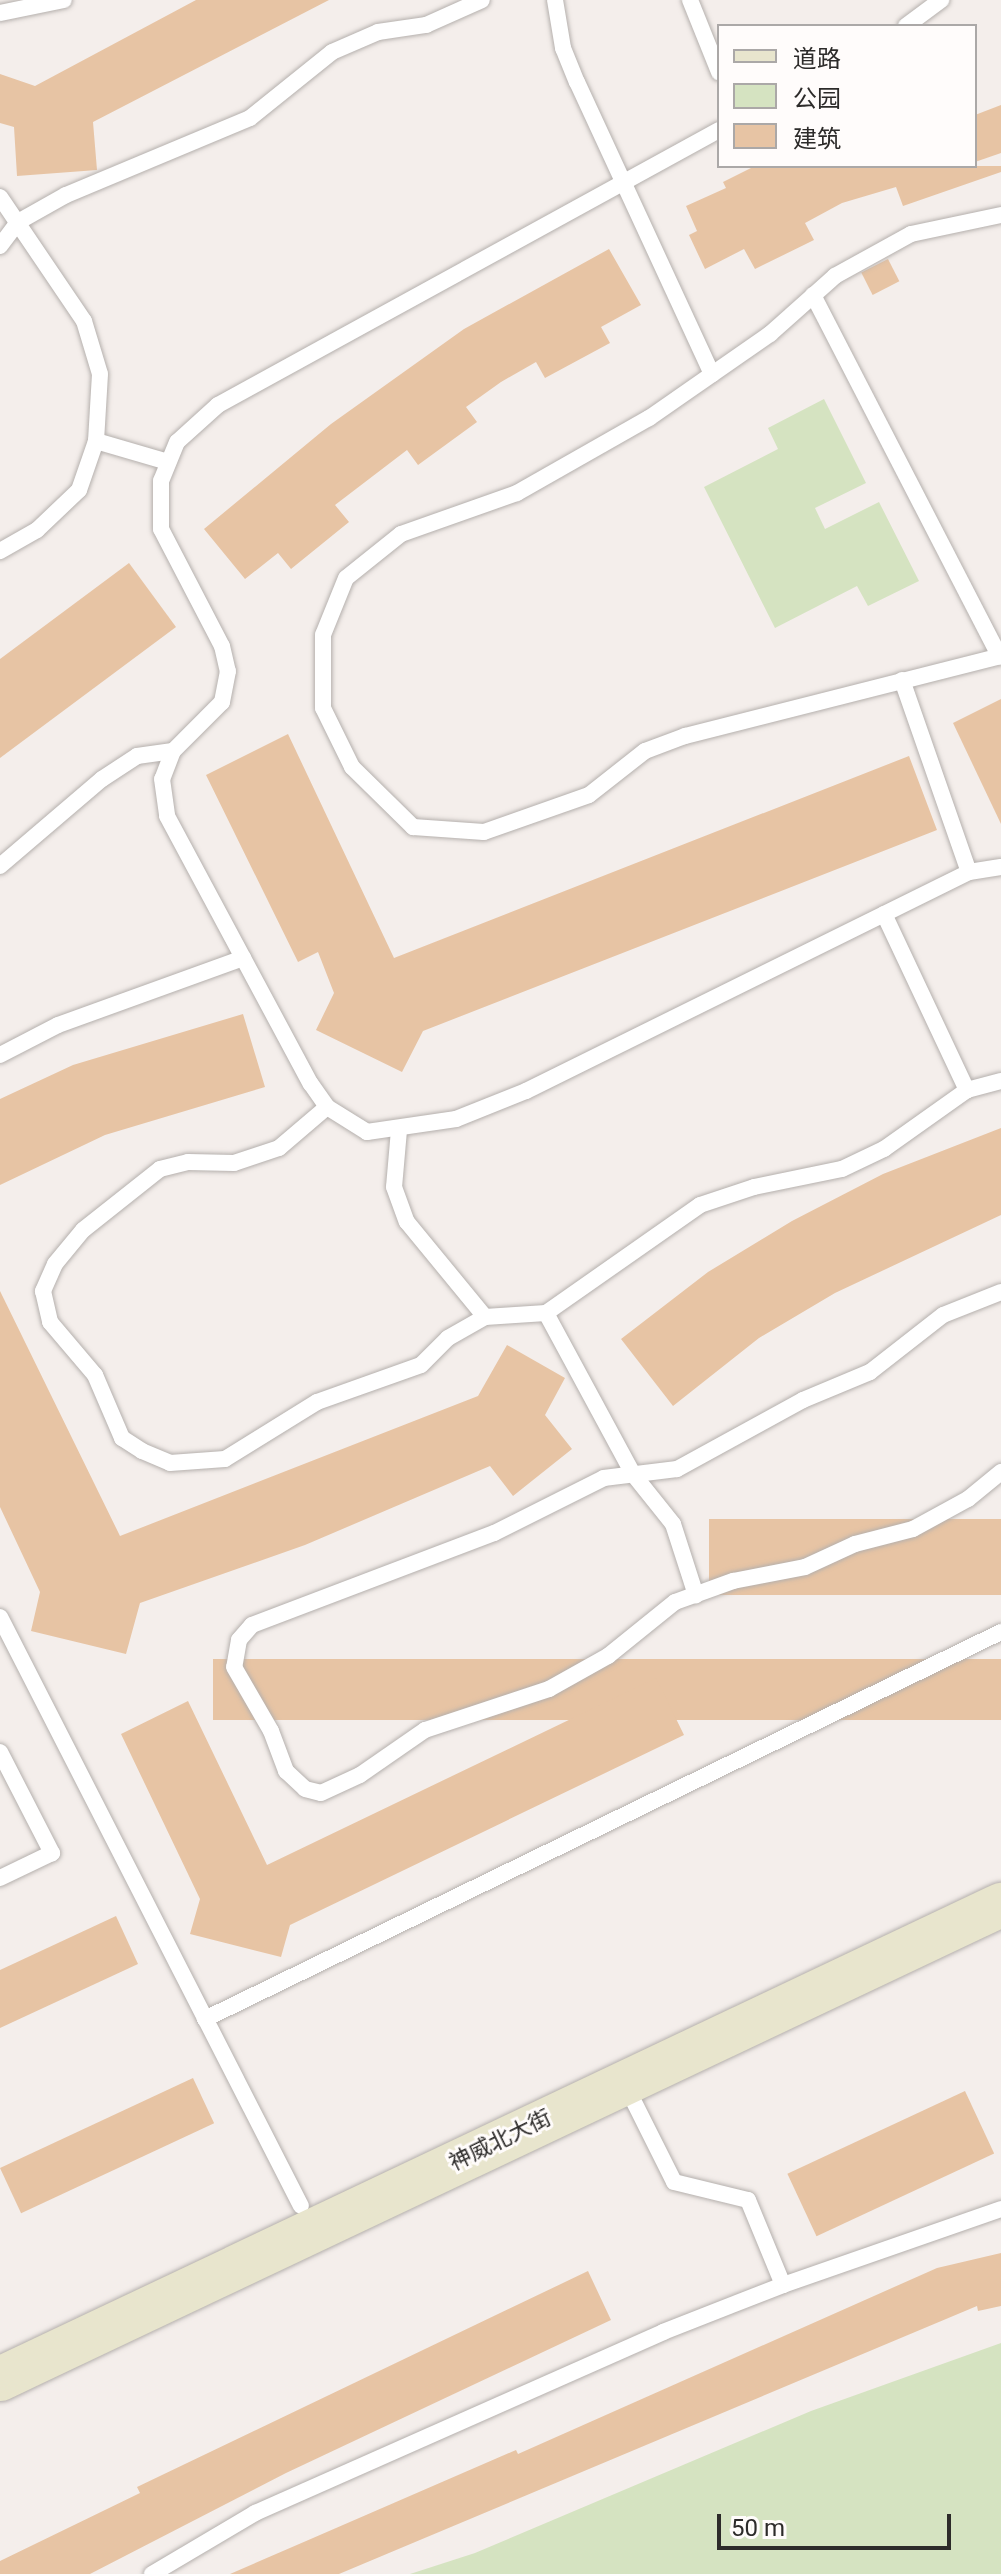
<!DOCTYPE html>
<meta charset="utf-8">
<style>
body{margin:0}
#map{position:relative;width:1001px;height:2574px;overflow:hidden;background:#f4eeeb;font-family:Roboto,"Noto Sans SC",sans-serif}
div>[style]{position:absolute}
.green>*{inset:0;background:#d5e3c1}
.building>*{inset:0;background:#e7c4a4;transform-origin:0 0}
.roads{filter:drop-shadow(0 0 2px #b5b0ad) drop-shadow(0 0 2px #b5b0ad)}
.lane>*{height:16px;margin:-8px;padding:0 8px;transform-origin:8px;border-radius:8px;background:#fff}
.secondary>*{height:44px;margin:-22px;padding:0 22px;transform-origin:22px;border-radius:22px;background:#e8e5cd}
span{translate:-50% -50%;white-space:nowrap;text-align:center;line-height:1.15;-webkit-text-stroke:6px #fffcfb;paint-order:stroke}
.street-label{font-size:22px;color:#2d2b2a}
.legend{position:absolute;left:717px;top:24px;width:260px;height:144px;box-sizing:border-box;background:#fffcfb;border:2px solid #aba8a7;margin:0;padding:10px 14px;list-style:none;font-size:24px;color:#2d2b2a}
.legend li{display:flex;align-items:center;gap:16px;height:40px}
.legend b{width:40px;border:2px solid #aba8a7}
.scale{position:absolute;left:717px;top:2514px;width:234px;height:36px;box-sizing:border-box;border:4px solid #2d2b2a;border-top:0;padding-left:10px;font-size:24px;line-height:28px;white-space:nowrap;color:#2d2b2a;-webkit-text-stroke:6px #fffcfb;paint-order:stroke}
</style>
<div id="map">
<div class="green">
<div style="clip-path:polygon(824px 399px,866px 483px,815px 508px,825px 529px,879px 502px,919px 581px,868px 606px,857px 586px,775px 628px,704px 487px,778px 449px,768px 428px)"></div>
<div style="clip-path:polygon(1001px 2343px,1001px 2574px,410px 2574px,475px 2553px,811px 2411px)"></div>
</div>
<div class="building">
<div style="clip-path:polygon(196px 0,329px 0,93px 122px,97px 170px,17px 176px,14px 127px,0 123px,0 74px,35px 86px)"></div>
<div style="clip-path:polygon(1001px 105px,1001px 153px,975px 162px,975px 115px)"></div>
<div style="clip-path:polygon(755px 166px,1001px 166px,1001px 172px,903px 206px,896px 187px,842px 203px,805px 223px,814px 240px,755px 269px,744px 249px,705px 269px,689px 235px,697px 231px,686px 206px,726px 188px,723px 182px)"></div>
<div style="clip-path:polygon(609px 249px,641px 305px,601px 327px,610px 343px,545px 378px,536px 362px,501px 382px,466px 407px,477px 422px,418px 465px,407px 450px,335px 505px,349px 522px,291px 569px,278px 553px,245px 579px,204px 529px,331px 424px,464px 329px)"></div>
<div style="left:888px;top:259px;width:25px;height:30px;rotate:63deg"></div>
<div style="clip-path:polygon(129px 563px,176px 627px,0 758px,0 659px)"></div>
<div style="clip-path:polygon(1001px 699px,1001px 824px,953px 723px)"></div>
<div style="clip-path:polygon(288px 734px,394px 958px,909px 756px,937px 830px,423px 1031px,402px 1072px,316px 1030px,334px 993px,318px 952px,298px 962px,206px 775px)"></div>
<div style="clip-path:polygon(243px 1014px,265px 1087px,105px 1135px,0 1185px,0 1099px,73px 1065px)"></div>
<div style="clip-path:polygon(1001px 1128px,1001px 1215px,835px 1293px,759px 1338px,673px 1406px,621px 1339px,708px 1272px,792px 1221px,883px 1174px)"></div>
<div style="clip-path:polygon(0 1291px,120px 1536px,478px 1396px,507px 1345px,565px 1378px,545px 1415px,572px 1449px,513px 1496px,490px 1466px,305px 1545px,140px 1603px,126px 1654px,31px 1631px,40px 1592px,0 1507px)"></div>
<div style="left:1001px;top:1519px;width:76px;height:292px;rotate:90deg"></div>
<div style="left:1001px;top:1659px;width:61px;height:788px;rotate:90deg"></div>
<div style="clip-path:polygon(656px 1678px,684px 1735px,290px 1925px,281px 1957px,190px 1934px,200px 1899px,121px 1734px,188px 1701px,267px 1865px)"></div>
<div style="clip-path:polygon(116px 1916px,138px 1964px,0 2028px,0 1970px)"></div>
<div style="left:193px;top:2078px;width:50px;height:213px;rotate:65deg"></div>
<div style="left:965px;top:2091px;width:69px;height:196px;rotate:65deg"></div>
<div style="clip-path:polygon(1001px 2253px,1001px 2306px,978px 2311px,977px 2306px,339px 2574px,230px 2574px,516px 2450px,518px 2454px,937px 2268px)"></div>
<div style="clip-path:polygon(588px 2271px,611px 2320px,286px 2473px,90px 2574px,0 2574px,0 2561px,140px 2493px,137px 2487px)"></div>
</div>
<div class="roads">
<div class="lane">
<div style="left:555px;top:0;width:49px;rotate:80.5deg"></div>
<div style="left:563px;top:48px;width:37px;rotate:68deg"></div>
<div style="left:577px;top:82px;width:322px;rotate:65.2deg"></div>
<div style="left:690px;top:0;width:78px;rotate:68.1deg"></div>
<div style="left:0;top:13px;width:65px;rotate:-11.5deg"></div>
<div style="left:906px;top:26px;width:44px;rotate:-36.6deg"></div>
<div style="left:719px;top:130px;width:572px;rotate:151.24deg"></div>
<div style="left:218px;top:405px;width:55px;rotate:137.9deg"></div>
<div style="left:177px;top:442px;width:42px;rotate:112.3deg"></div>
<div style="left:161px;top:481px;width:48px;rotate:90deg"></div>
<div style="left:161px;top:529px;width:132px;rotate:62.5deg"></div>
<div style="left:222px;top:646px;width:26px;rotate:77deg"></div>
<div style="left:228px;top:671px;width:32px;rotate:101deg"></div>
<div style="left:222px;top:702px;width:69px;rotate:135deg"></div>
<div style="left:173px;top:751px;width:30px;rotate:111deg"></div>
<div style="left:162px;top:779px;width:37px;rotate:82deg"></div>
<div style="left:167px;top:816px;width:304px;rotate:61.8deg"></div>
<div style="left:311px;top:1084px;width:28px;rotate:55deg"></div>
<div style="left:327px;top:1107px;width:47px;rotate:32deg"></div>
<div style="left:367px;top:1132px;width:90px;rotate:-8.3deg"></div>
<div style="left:456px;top:1119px;width:75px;rotate:-21.8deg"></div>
<div style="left:526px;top:1091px;width:494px;rotate:-26.3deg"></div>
<div style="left:969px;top:872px;width:32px;rotate:-9deg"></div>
<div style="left:0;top:197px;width:150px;rotate:55.9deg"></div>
<div style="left:84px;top:321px;width:55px;rotate:73.2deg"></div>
<div style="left:100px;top:374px;width:67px;rotate:93.4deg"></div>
<div style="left:96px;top:441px;width:52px;rotate:109.1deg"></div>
<div style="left:79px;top:490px;width:58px;rotate:136.4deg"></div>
<div style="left:37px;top:530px;width:43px;rotate:150.4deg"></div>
<div style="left:1001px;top:215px;width:92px;rotate:168.1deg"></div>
<div style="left:911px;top:234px;width:87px;rotate:151.1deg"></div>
<div style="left:835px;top:276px;width:87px;rotate:138.3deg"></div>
<div style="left:770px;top:334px;width:147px;rotate:145.2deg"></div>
<div style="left:649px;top:418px;width:152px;rotate:150.4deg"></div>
<div style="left:517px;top:493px;width:123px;rotate:160.5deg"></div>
<div style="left:401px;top:534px;width:70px;rotate:141.3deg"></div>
<div style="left:346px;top:578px;width:61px;rotate:112deg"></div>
<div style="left:323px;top:635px;width:73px;rotate:90deg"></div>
<div style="left:323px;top:708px;width:66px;rotate:63.8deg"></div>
<div style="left:352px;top:767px;width:86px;rotate:44.5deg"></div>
<div style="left:413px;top:827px;width:71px;rotate:4deg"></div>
<div style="left:484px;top:832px;width:111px;rotate:-19.4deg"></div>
<div style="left:589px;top:795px;width:71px;rotate:-38.2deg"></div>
<div style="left:645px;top:751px;width:43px;rotate:-20.6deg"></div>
<div style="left:685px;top:736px;width:326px;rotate:-14.2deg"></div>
<div style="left:0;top:246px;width:30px;rotate:-53deg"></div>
<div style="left:18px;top:222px;width:55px;rotate:-29.4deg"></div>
<div style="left:66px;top:195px;width:199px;rotate:-22.7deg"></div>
<div style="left:250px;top:118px;width:105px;rotate:-38.8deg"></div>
<div style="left:332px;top:52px;width:50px;rotate:-23.5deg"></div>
<div style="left:378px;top:32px;width:49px;rotate:-8.3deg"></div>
<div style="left:426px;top:25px;width:61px;rotate:-24.1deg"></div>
<div style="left:813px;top:295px;width:407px;rotate:62.7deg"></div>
<div style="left:96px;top:441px;width:75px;rotate:16.3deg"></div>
<div style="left:902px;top:680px;width:203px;rotate:70.8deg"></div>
<div style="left:0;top:866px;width:134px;rotate:-40.5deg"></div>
<div style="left:102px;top:779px;width:42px;rotate:-33.3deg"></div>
<div style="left:137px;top:756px;width:36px;rotate:-8deg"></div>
<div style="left:884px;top:914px;width:195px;rotate:64.8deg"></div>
<div style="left:0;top:1055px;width:65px;rotate:-27.3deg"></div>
<div style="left:58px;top:1025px;width:197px;rotate:-19.9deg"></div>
<div style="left:327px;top:1107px;width:63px;rotate:139.5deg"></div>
<div style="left:279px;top:1148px;width:47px;rotate:161.6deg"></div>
<div style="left:234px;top:1163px;width:46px;rotate:-178.8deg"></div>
<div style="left:188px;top:1162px;width:29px;rotate:166deg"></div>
<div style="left:160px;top:1169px;width:98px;rotate:141.6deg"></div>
<div style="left:83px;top:1230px;width:44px;rotate:129.5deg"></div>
<div style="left:55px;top:1264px;width:30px;rotate:114deg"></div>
<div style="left:43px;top:1291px;width:32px;rotate:77deg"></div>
<div style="left:50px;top:1322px;width:70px;rotate:49.7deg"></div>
<div style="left:95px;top:1375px;width:69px;rotate:66.8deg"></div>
<div style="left:122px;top:1438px;width:24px;rotate:33deg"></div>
<div style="left:142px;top:1451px;width:30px;rotate:23deg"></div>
<div style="left:170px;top:1463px;width:55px;rotate:-4.2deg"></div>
<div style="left:225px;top:1459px;width:108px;rotate:-31.8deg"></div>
<div style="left:317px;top:1402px;width:110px;rotate:-19.6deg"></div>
<div style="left:421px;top:1365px;width:38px;rotate:-45deg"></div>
<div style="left:448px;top:1338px;width:43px;rotate:-29.6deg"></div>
<div style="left:485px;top:1317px;width:61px;rotate:-3.8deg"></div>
<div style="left:546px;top:1313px;width:188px;rotate:-35deg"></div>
<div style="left:700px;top:1205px;width:57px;rotate:-18.4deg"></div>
<div style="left:754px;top:1187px;width:90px;rotate:-11.6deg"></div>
<div style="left:842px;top:1169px;width:47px;rotate:-25.5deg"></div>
<div style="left:884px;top:1149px;width:102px;rotate:-35.4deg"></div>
<div style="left:967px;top:1090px;width:35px;rotate:-15deg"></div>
<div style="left:399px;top:1130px;width:57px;rotate:95deg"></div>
<div style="left:394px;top:1187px;width:37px;rotate:70deg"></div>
<div style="left:407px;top:1222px;width:123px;rotate:50.6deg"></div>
<div style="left:1001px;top:1292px;width:62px;rotate:158.4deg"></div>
<div style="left:943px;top:1315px;width:93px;rotate:142deg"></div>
<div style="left:870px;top:1372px;width:73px;rotate:157.3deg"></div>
<div style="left:803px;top:1400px;width:144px;rotate:151.3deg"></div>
<div style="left:677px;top:1469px;width:74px;rotate:173deg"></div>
<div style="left:604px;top:1478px;width:123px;rotate:153.4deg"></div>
<div style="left:494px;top:1533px;width:259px;rotate:159.2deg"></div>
<div style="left:252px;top:1625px;width:20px;rotate:131deg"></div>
<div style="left:239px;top:1640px;width:27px;rotate:100deg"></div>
<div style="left:234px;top:1667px;width:74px;rotate:60deg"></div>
<div style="left:271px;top:1731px;width:43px;rotate:69.4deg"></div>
<div style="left:286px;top:1771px;width:26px;rotate:43deg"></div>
<div style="left:305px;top:1789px;width:16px;rotate:14deg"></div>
<div style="left:321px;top:1793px;width:43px;rotate:-24.8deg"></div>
<div style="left:360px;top:1775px;width:79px;rotate:-34.7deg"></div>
<div style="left:425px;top:1730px;width:131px;rotate:-18.3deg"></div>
<div style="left:549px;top:1689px;width:68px;rotate:-29.2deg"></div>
<div style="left:608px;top:1656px;width:86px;rotate:-38.9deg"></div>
<div style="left:675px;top:1602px;width:62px;rotate:-19.9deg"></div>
<div style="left:733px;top:1581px;width:73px;rotate:-11deg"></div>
<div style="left:805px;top:1567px;width:55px;rotate:-24.7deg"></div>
<div style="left:855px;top:1544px;width:60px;rotate:-14.5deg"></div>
<div style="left:913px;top:1529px;width:63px;rotate:-28.6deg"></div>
<div style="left:968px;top:1499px;width:43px;rotate:-39.3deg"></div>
<div style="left:546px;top:1313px;width:183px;rotate:61.6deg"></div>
<div style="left:633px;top:1474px;width:64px;rotate:51.3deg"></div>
<div style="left:673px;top:1524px;width:75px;rotate:72.1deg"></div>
<div style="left:0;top:1617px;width:661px;rotate:62.93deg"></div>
<div style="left:0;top:1752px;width:114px;rotate:62.8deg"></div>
<div style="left:52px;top:1853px;width:58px;rotate:154.3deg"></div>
<div style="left:205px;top:2019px;width:885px;rotate:-25.93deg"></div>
<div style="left:626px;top:2086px;width:107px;rotate:63.4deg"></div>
<div style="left:674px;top:2182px;width:76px;rotate:13.7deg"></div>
<div style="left:748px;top:2200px;width:92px;rotate:67.6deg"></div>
<div style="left:783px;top:2285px;width:231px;rotate:-19.2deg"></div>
<div style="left:152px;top:2574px;width:120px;rotate:-30.6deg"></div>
<div style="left:255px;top:2513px;width:446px;rotate:-23.9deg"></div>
<div style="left:663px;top:2332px;width:129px;rotate:-21.4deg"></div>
</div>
<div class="secondary">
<div style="left:0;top:2379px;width:1108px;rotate:-25.34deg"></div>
</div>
</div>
<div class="street-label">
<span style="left:500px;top:2140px;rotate:-26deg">神威北大街</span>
</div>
<ul class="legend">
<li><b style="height:10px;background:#e8e5cd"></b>道路</li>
<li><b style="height:22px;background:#d5e3c1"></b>公园</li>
<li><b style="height:22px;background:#e7c4a4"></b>建筑</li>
</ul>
<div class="scale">50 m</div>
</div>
